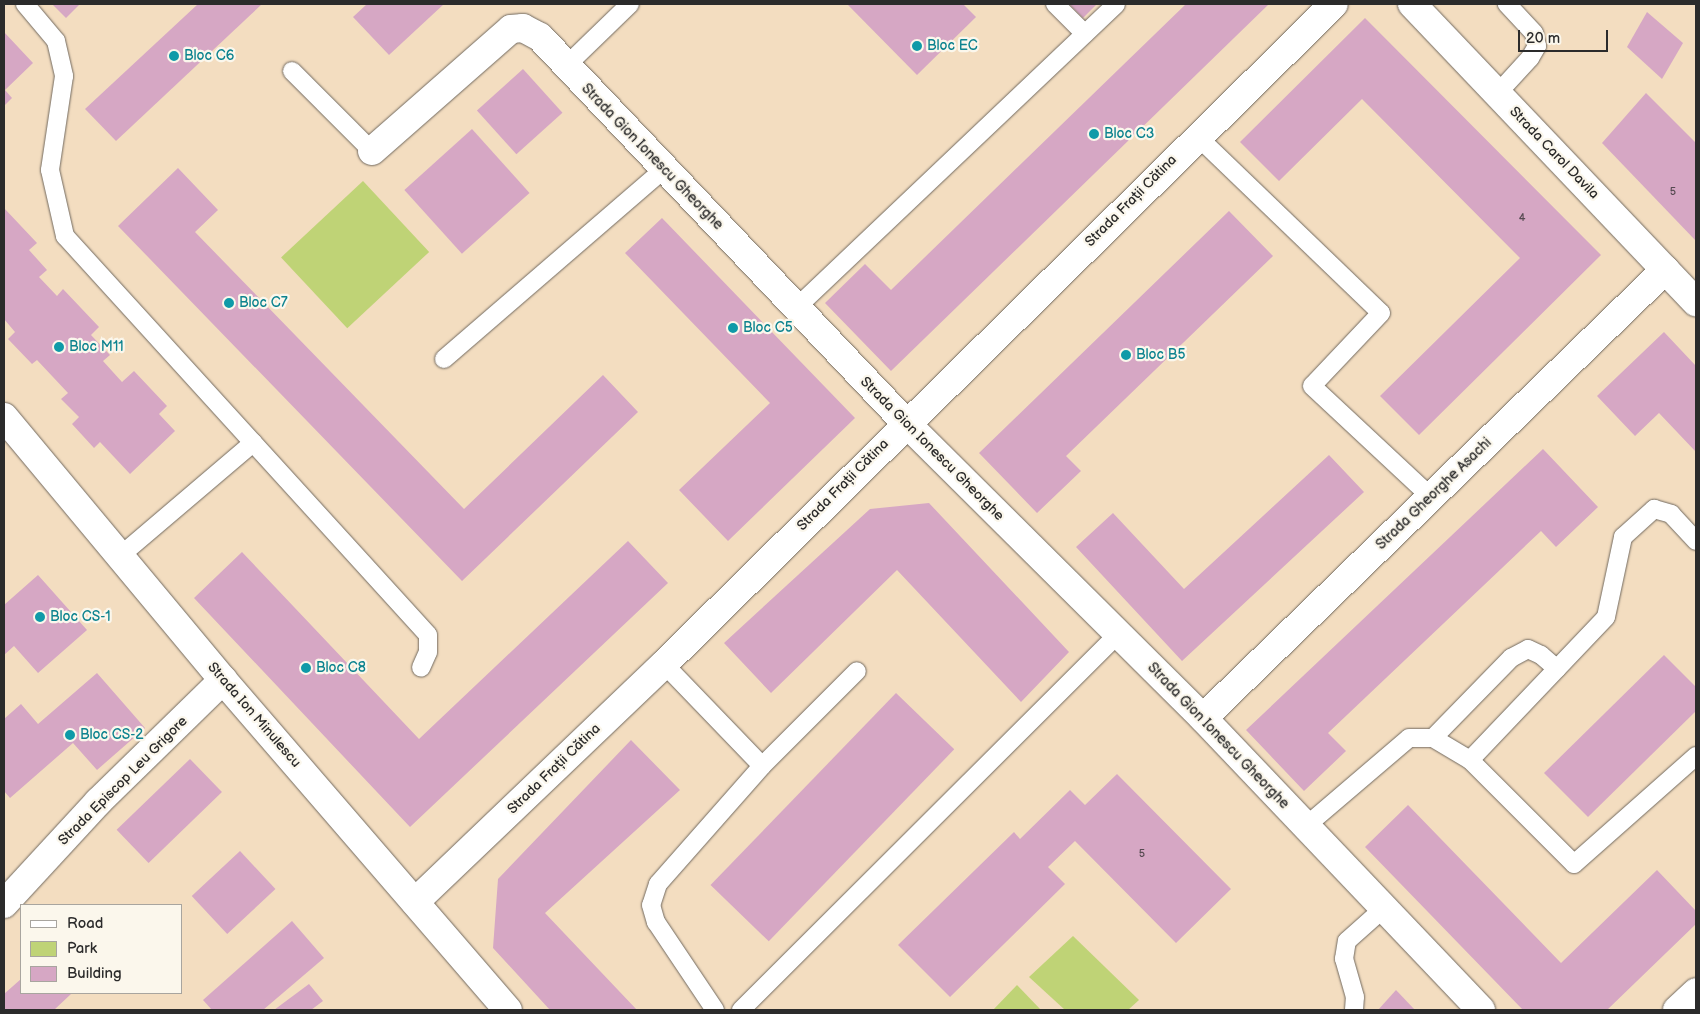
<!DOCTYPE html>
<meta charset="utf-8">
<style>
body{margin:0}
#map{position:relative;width:1700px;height:1014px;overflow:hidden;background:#f3ddc0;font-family:"Balsamiq Sans",sans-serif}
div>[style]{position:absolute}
.green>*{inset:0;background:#bfd376;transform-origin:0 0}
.building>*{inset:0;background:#d6a7c4;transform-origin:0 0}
.roads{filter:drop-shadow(0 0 1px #71695f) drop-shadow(0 0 1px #71695f)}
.service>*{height:18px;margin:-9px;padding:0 9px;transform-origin:9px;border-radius:9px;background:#fff}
.minor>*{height:28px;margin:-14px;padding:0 14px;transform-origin:14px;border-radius:14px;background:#fff}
.dots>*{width:14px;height:14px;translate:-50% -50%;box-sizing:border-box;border:2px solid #fbf7ec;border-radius:50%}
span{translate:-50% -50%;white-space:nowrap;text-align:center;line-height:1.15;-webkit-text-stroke:4.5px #fbf7ec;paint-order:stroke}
.number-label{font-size:11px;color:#564a51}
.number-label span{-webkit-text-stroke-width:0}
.culture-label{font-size:14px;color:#0d838f}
.left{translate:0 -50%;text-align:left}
.street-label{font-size:14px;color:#2b2b2b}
.frame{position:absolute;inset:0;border:5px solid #2b2b2b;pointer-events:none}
.legend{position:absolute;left:20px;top:904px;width:162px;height:90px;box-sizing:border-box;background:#fbf7ec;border:1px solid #a8a59f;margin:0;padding:6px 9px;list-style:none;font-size:15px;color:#2b2b2b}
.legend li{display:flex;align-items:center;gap:10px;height:25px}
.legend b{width:25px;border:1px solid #a8a59f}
.scale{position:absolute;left:1518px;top:30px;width:90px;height:22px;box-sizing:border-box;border:2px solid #2b2b2b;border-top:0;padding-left:6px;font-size:15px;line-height:18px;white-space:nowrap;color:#2b2b2b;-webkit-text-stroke:4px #fbf7ec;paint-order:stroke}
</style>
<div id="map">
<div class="green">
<div style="left:363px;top:181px;width:97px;height:112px;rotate:47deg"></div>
<div style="clip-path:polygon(1073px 936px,1139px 1000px,1128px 1010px,1065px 1010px,1029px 977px)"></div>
<div style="clip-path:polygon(1017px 985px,1041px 1010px,993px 1010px)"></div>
</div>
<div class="building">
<div style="clip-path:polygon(52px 4px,80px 4px,66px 18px)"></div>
<div style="clip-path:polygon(198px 4px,262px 4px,116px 141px,85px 109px)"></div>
<div style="clip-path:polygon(367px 4px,444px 4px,389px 55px,353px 17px)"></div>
<div style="clip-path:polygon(847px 4px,963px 4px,976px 17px,917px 75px)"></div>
<div style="clip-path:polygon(1069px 4px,1097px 4px,1083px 18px)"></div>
<div style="clip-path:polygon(1186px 4px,1269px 4px,891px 371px,825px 303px,865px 264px,891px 290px)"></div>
<div style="clip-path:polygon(1647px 12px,1683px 43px,1662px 79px,1627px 47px)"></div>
<div style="clip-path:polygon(1365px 18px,1601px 255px,1419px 435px,1380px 396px,1520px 258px,1362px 99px,1279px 181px,1240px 142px)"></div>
<div style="clip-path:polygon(4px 32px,33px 63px,5px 90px,12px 98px,4px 106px)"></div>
<div style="left:523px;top:69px;width:59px;height:62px;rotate:48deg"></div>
<div style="clip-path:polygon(1646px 93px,1696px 143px,1696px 241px,1602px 143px)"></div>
<div style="left:472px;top:129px;width:86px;height:91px;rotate:48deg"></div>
<div style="clip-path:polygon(178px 168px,218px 210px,195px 232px,464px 509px,603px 375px,638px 412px,462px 581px,118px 226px)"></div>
<div style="clip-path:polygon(4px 208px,37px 243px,29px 250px,47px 270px,39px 277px,57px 296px,63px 289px,99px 327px,91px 335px,110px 355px,103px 361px,122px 382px,134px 371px,167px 406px,159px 414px,175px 431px,130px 474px,100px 442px,94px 448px,72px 424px,79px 417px,61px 399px,68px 393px,37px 360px,32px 364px,8px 339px,15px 332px,4px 319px)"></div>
<div style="clip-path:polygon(1229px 211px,1273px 256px,1066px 456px,1081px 471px,1037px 513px,979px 453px)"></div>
<div style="clip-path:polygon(662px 218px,855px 418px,728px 541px,679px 490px,770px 403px,625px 253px)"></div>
<div style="clip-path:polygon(1664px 332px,1696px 366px,1696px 452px,1659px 413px,1635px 436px,1597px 396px)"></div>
<div style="clip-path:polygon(1543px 449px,1598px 507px,1556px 547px,1541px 531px,1328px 733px,1346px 751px,1304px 791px,1246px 730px)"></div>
<div style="clip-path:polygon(1329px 455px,1364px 492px,1182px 661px,1076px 547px,1113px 513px,1184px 589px)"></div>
<div style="clip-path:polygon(929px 503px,1069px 652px,1021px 702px,897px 570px,771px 693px,724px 643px,870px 509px)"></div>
<div style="clip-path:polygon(628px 541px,668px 583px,410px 827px,194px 598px,242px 552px,419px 739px)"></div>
<div style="clip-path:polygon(38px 575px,87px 630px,38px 673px,14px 646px,4px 655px,4px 605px)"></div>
<div style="clip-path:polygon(1664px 655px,1696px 687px,1696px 711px,1588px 817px,1544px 773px)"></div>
<div style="clip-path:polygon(97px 673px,145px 728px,97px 770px,73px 743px,10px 798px,4px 791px,4px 719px,21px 704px,38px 724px)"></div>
<div style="left:896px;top:693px;width:81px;height:267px;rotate:44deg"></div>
<div style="clip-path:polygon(631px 740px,680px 790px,545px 913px,637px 1010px,550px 1010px,493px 948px,498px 879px)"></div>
<div style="left:190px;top:759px;width:46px;height:102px;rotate:46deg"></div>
<div style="clip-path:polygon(1117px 774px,1231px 889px,1176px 943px,1075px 841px,1048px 867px,1065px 884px,950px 997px,898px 945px,1014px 832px,1020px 839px,1070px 790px,1085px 805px)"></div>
<div style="clip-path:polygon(1408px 805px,1561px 963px,1657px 870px,1696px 911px,1696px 924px,1607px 1010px,1523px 1010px,1365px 847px)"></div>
<div style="left:240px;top:851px;width:52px;height:66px;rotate:47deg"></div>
<div style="clip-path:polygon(292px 921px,324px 958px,263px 1010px,212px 1010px,203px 1000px)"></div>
<div style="clip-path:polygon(21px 979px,21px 993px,71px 994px,54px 1010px,4px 1010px,4px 994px)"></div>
<div style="clip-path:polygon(309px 984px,323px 1001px,311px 1010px,274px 1010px)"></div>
<div style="clip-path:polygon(1396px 990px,1415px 1010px,1378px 1010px)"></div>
</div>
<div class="roads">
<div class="service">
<div style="left:25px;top:4px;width:48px;rotate:50deg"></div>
<div style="left:56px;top:41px;width:36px;rotate:77deg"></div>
<div style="left:64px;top:76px;width:95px;rotate:98.5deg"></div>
<div style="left:50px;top:170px;width:68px;rotate:77.2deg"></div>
<div style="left:65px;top:236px;width:539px;rotate:47.7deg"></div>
<div style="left:428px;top:635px;width:17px;rotate:90deg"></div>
<div style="left:428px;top:652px;width:17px;rotate:114deg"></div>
<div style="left:1055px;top:4px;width:42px;rotate:45deg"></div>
<div style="left:566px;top:66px;width:89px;rotate:-44.1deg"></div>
<div style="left:292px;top:71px;width:113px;rotate:45deg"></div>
<div style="left:1497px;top:94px;width:49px;rotate:-47.5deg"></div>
<div style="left:1530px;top:58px;width:14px;rotate:-60deg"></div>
<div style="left:1537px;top:46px;width:13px;rotate:-103deg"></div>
<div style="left:1534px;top:33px;width:40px;rotate:-133deg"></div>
<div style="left:1197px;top:136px;width:255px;rotate:43.9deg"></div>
<div style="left:1381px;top:313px;width:100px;rotate:133.4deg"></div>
<div style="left:1312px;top:386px;width:163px;rotate:43deg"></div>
<div style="left:796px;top:308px;width:441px;rotate:-43.5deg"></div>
<div style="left:444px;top:359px;width:291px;rotate:-40.8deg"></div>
<div style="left:120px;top:556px;width:175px;rotate:-40.4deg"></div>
<div style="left:664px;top:664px;width:141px;rotate:46.1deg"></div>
<div style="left:762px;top:766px;width:157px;rotate:131.4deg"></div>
<div style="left:658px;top:884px;width:22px;rotate:108deg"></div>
<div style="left:651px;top:905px;width:18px;rotate:74deg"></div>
<div style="left:656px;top:922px;width:106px;rotate:56.2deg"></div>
<div style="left:1433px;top:738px;width:112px;rotate:-45.7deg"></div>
<div style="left:1511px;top:658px;width:19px;rotate:-28deg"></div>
<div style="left:1528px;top:649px;width:14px;rotate:25deg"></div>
<div style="left:1541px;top:655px;width:21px;rotate:41deg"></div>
<div style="left:1470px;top:760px;width:197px;rotate:-46.4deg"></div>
<div style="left:1606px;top:617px;width:82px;rotate:-78deg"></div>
<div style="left:1623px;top:537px;width:42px;rotate:-42.1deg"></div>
<div style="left:1654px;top:509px;width:18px;rotate:16deg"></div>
<div style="left:1671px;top:514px;width:37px;rotate:47deg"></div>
<div style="left:762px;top:766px;width:134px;rotate:-45deg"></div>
<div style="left:1306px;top:826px;width:135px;rotate:-40.5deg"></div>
<div style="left:1409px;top:738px;width:24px"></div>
<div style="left:1433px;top:738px;width:43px;rotate:30.7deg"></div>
<div style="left:1470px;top:760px;width:147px;rotate:45deg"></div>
<div style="left:1574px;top:864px;width:163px;rotate:-41.5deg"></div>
<div style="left:741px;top:1010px;width:531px;rotate:-44.92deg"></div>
<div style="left:1354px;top:1010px;width:13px;rotate:-86deg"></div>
<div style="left:1355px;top:997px;width:40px;rotate:-106deg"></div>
<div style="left:1344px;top:959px;width:18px;rotate:-81deg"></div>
<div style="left:1347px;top:941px;width:50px;rotate:-41.7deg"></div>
</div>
<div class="minor">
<div style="left:1412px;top:4px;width:412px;rotate:46.4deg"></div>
<div style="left:372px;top:151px;width:185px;rotate:-41.3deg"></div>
<div style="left:511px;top:29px;width:12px;rotate:-5deg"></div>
<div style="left:523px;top:28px;width:19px;rotate:28deg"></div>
<div style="left:540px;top:37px;width:532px;rotate:46.52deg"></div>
<div style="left:906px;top:423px;width:419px;rotate:44.8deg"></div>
<div style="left:1203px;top:718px;width:403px;rotate:46.4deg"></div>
<div style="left:4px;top:417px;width:342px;rotate:50.2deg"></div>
<div style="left:223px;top:680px;width:436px;rotate:49.2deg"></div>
<div style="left:1203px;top:718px;width:644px;rotate:-44.12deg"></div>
<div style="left:415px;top:902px;width:344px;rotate:-43.7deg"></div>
<div style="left:664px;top:664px;width:940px;rotate:-44.57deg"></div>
<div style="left:4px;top:904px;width:139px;rotate:-47.3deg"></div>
<div style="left:98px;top:802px;width:175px;rotate:-44.3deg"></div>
<div style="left:1677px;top:1010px;width:26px;rotate:-43deg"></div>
</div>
</div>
<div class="dots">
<div style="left:917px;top:46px;background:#0f9aa8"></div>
<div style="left:174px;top:56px;background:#0f9aa8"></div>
<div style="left:1094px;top:134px;background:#0f9aa8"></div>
<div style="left:229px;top:303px;background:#0f9aa8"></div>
<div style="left:733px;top:328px;background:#0f9aa8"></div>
<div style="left:59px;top:347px;background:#0f9aa8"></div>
<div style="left:1126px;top:355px;background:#0f9aa8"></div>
<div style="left:40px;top:617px;background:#0f9aa8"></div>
<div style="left:306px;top:668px;background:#0f9aa8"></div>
<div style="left:70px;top:735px;background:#0f9aa8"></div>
</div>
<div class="number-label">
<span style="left:1673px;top:192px">5</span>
<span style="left:1522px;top:218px">4</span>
<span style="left:1142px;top:854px">5</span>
</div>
<div class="culture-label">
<span class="left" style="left:927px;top:46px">Bloc EC</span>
<span class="left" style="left:184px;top:56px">Bloc C6</span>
<span class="left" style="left:1104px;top:134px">Bloc C3</span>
<span class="left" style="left:239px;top:303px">Bloc C7</span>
<span class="left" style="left:743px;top:328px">Bloc C5</span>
<span class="left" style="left:69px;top:347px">Bloc M11</span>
<span class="left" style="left:1136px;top:355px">Bloc B5</span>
<span class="left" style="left:50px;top:617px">Bloc CS-1</span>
<span class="left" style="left:316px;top:668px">Bloc C8</span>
<span class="left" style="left:80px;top:735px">Bloc CS-2</span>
</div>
<div class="street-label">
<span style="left:1554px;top:153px;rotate:46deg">Strada Carol Davila</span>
<span style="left:652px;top:157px;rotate:46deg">Strada Gion Ionescu Gheorghe</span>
<span style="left:1131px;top:201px;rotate:-45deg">Strada Frații Cătina</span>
<span style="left:932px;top:449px;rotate:45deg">Strada Gion Ionescu Gheorghe</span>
<span style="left:843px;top:485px;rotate:-45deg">Strada Frații Cătina</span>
<span style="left:1434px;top:494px;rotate:-44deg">Strada Gheorghe Asachi</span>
<span style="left:254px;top:715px;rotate:49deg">Strada Ion Minulescu</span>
<span style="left:1218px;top:736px;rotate:46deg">Strada Gion Ionescu Gheorghe</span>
<span style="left:554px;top:769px;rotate:-44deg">Strada Frații Cătina</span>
<span style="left:123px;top:781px;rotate:-45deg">Strada Episcop Leu Grigore</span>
</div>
<div class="frame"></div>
<ul class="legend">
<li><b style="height:6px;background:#fff"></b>Road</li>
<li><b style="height:14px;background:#bfd376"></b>Park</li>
<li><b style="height:14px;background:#d6a7c4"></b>Building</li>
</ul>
<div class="scale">20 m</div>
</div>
